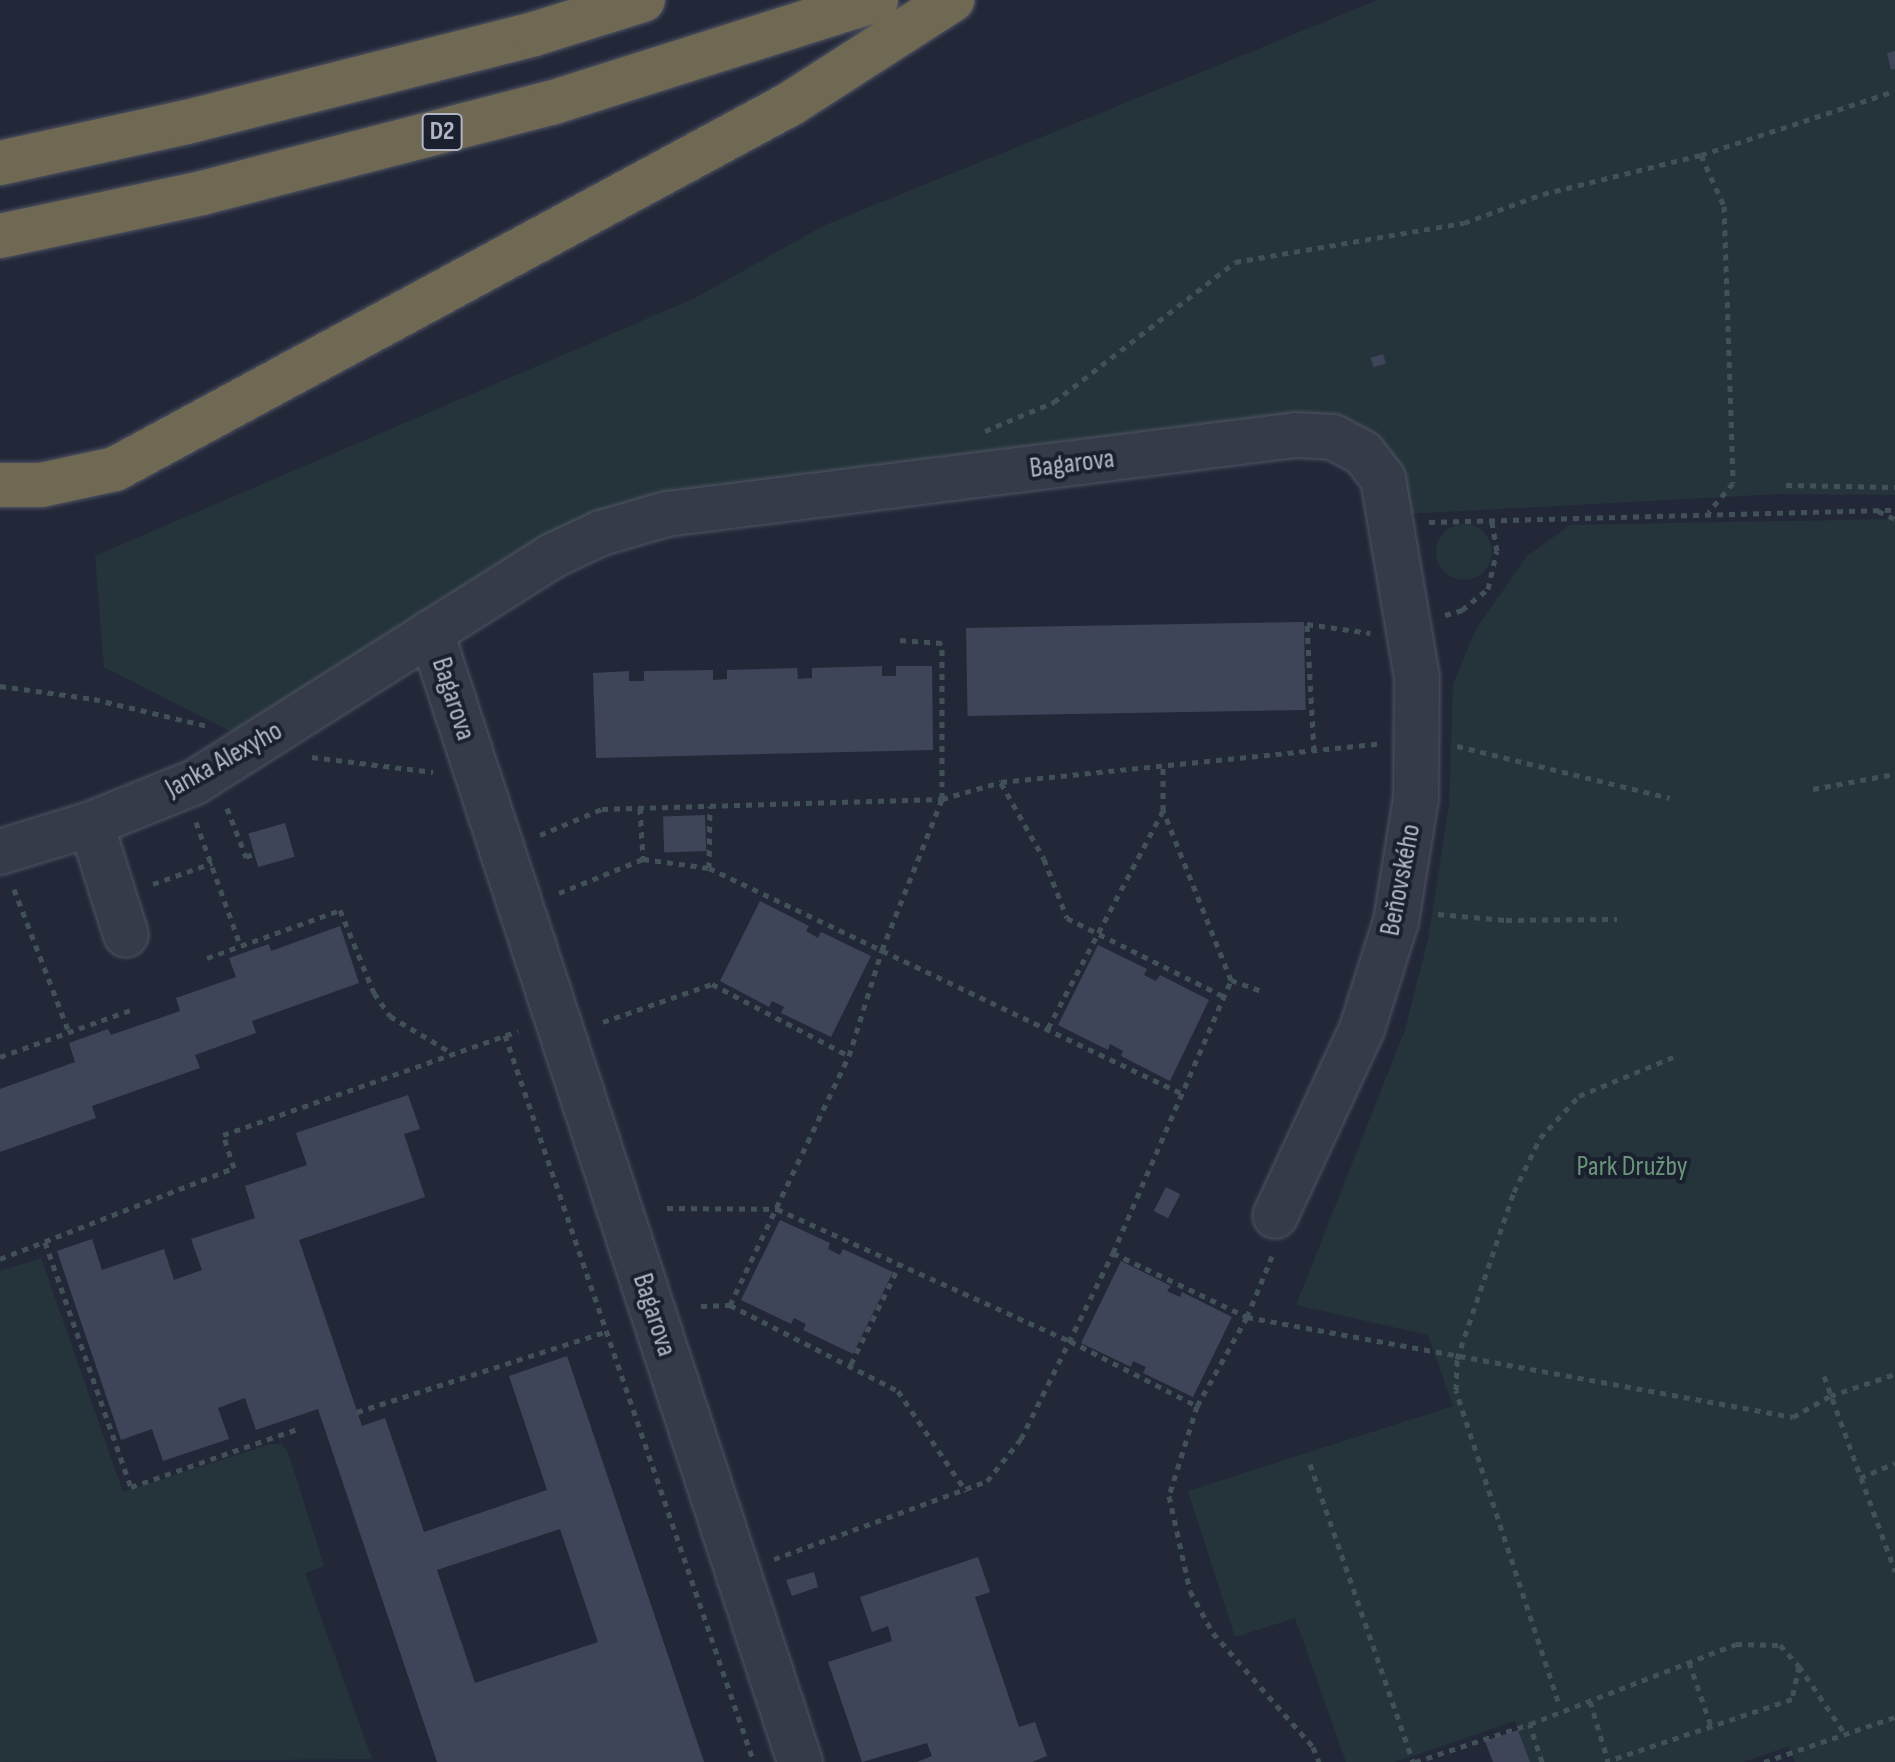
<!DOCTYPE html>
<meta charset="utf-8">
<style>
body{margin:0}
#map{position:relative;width:1895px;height:1762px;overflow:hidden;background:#232839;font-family:"Sofia Sans Condensed",sans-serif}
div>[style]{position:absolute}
.green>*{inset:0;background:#24343a}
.round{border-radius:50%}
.building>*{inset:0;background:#3f4559;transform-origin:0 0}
.path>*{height:5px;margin-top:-2.5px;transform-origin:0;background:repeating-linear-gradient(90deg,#425157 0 6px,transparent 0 12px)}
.roads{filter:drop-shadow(0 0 2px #515564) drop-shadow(0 0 2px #515564)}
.minor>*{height:44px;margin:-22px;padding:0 22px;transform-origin:22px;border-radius:22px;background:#363b49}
.highway>*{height:44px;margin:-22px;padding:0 22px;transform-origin:22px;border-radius:22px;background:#6f6953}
span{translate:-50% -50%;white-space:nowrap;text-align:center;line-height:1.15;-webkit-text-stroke:8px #1b202e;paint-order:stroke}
.shield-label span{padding:2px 6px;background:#1b202e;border:2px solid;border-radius:6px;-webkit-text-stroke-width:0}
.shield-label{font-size:26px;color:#b1b5c5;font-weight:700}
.street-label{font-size:28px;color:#b1b5c5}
.park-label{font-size:28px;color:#69957b}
</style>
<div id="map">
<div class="green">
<div style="clip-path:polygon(1378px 0,1895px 0,1895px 495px,1780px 494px,1406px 514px,1381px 444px,576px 521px,510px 556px,232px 732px,104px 667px,95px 556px,695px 298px,823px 226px)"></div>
<div style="clip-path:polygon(1895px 519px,1895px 1762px,1795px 1762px,1789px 1746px,1743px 1762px,1530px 1762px,1515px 1721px,1395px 1762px,1346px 1762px,1295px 1618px,1235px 1637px,1188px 1491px,1453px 1406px,1428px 1335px,1296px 1305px,1405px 1030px,1428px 939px,1449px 806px,1453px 684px,1476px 629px,1527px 556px,1570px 525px)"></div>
<div class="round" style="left:1436px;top:524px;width:56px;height:56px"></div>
<div style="clip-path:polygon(41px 1258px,123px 1492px,271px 1444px,281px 1444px,288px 1452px,324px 1566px,305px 1573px,372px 1759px,0 1762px,0 1271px)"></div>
</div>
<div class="building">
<div style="clip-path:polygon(1895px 51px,1895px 69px,1891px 70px,1887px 53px)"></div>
<div style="left:1383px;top:354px;width:10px;height:13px;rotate:73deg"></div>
<div style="left:1304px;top:622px;width:88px;height:338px;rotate:89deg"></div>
<div style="clip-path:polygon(882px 666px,882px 676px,896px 676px,896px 666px,932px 666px,933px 750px,596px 758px,593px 673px,629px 671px,629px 681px,644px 681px,644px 671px,713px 670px,713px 680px,727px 679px,727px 670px,797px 668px,798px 679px,812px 678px,812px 668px)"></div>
<div style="left:705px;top:815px;width:36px;height:42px;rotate:88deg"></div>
<div style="left:285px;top:823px;width:35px;height:38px;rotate:74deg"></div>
<div style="clip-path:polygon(760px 901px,809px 926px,806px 931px,818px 938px,821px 932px,871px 956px,831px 1037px,781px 1013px,784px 1007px,772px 1001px,769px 1007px,720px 981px)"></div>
<div style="clip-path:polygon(340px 926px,359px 983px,252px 1021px,256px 1033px,195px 1055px,200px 1068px,92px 1106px,96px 1118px,0 1152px,0 1089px,75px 1062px,69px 1043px,108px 1029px,111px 1035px,180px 1011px,176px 998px,236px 977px,229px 958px,269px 944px,271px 951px)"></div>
<div style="clip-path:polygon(1098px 945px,1147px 969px,1144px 975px,1156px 981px,1160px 975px,1209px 1000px,1170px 1081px,1121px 1056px,1123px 1051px,1110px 1044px,1108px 1050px,1058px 1025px)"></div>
<div style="clip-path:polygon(evenodd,408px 1095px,420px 1129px,404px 1134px,425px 1197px,299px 1240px,362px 1426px,385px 1418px,424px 1532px,547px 1490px,509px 1376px,567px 1356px,704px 1762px,437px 1762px,318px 1409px,256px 1430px,245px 1398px,218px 1408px,229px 1439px,163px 1461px,152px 1429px,121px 1440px,57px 1251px,92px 1239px,102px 1270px,164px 1249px,174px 1280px,202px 1270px,191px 1239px,255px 1218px,245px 1186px,307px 1165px,296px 1133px,408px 1095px,560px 1529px,598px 1642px,475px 1683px,437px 1570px,560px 1529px)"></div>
<div style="left:1166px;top:1187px;width:16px;height:27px;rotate:27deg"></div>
<div style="clip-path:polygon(780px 1220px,830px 1243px,828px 1249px,840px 1255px,843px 1249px,893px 1272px,853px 1354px,803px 1330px,806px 1324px,794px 1318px,791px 1324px,741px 1300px)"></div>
<div style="clip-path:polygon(1121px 1261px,1171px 1286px,1167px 1291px,1180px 1297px,1182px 1292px,1232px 1317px,1193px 1397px,1143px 1373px,1146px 1367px,1133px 1361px,1131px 1367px,1081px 1343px)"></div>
<div style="clip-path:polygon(978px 1557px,990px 1592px,975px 1597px,1019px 1727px,1035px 1722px,1047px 1756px,1032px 1762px,917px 1762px,932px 1756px,927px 1743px,862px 1762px,828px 1662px,892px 1641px,888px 1626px,872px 1632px,860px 1597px)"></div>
<div style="clip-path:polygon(814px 1572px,818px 1587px,792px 1596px,786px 1580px)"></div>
<div style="clip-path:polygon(1518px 1730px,1530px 1762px,1493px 1762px,1485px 1741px)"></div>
</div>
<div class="path">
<div style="left:1701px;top:155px;width:56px;rotate:65.7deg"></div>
<div style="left:1724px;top:206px;width:277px;rotate:88.1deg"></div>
<div style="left:1733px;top:483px;width:38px;rotate:130deg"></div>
<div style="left:985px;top:431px;width:75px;rotate:-22.8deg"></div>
<div style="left:1054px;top:402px;width:229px;rotate:-37.7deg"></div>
<div style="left:1235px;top:262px;width:232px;rotate:-9.7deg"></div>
<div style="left:1464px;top:223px;width:84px;rotate:-20.2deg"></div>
<div style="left:1543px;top:194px;width:163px;rotate:-13.9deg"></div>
<div style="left:1701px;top:155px;width:204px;rotate:-18.3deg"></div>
<div style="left:1786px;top:485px;width:109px;rotate:1.1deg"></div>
<div style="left:1878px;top:511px;width:19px;rotate:25deg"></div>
<div style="left:1429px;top:522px;width:466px;rotate:-1.5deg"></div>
<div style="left:1445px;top:615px;width:18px;rotate:-16deg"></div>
<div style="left:1462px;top:610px;width:33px;rotate:-39deg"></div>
<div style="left:1488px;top:589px;width:39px;rotate:-77deg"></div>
<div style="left:1497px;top:551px;width:34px;rotate:-100deg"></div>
<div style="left:0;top:686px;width:95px;rotate:7.9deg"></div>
<div style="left:94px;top:699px;width:116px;rotate:13.4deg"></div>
<div style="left:1457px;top:746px;width:219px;rotate:13.7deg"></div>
<div style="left:1314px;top:751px;width:127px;rotate:-93.2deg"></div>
<div style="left:1307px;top:624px;width:64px;rotate:8.1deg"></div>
<div style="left:312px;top:757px;width:122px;rotate:7.1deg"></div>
<div style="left:1001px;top:783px;width:87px;rotate:60.5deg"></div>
<div style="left:1044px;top:859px;width:63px;rotate:68.7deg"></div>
<div style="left:1067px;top:918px;width:177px;rotate:26.6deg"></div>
<div style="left:1813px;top:789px;width:83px;rotate:-10.4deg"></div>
<div style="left:227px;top:808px;width:53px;rotate:68.8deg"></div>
<div style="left:246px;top:857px;width:10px;rotate:-24deg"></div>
<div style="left:640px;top:808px;width:51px;rotate:86.6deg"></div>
<div style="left:196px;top:822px;width:130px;rotate:70.2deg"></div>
<div style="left:540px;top:835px;width:67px;rotate:-22.8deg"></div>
<div style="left:602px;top:809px;width:340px;rotate:-1.7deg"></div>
<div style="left:942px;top:799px;width:61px;rotate:-16.1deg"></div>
<div style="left:1001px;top:782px;width:378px;rotate:-5.8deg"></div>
<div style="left:709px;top:868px;width:62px;rotate:-89.1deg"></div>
<div style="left:153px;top:884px;width:63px;rotate:-19.6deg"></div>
<div style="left:14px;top:889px;width:153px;rotate:69deg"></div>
<div style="left:559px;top:893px;width:91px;rotate:-22deg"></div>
<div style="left:643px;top:859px;width:67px;rotate:7.8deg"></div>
<div style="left:709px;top:868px;width:525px;rotate:25.49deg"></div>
<div style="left:1438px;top:914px;width:68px;rotate:5deg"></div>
<div style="left:1506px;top:920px;width:111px;rotate:-0.5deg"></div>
<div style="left:207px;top:958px;width:141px;rotate:-19.8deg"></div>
<div style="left:340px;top:910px;width:90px;rotate:67.7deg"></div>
<div style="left:374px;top:993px;width:28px;rotate:55deg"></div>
<div style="left:390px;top:1016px;width:72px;rotate:30.8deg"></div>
<div style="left:1231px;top:980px;width:35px;rotate:20deg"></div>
<div style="left:603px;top:1022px;width:115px;rotate:-19.2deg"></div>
<div style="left:712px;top:984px;width:155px;rotate:27.7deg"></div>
<div style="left:1048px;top:1028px;width:246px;rotate:-62.1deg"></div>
<div style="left:505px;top:1035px;width:763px;rotate:71.11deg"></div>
<div style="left:0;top:1057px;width:141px;rotate:-19.8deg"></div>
<div style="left:667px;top:1208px;width:110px;rotate:0.5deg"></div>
<div style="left:777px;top:1209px;width:321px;rotate:24.3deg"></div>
<div style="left:1070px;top:1341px;width:143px;rotate:27.1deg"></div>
<div style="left:45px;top:1242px;width:260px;rotate:70.7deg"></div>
<div style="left:131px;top:1487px;width:179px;rotate:-19.2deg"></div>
<div style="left:1113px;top:1253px;width:297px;rotate:-66.6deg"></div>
<div style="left:1231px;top:980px;width:183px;rotate:-111.8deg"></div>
<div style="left:1163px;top:810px;width:44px;rotate:-90deg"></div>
<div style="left:1272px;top:1256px;width:66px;rotate:112.3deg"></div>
<div style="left:1247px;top:1317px;width:102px;rotate:119.3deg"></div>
<div style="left:1197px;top:1406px;width:94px;rotate:107.3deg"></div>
<div style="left:1169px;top:1496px;width:97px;rotate:77.5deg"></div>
<div style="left:1190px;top:1591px;width:48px;rotate:61.3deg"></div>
<div style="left:1213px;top:1633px;width:152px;rotate:48.7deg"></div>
<div style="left:1313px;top:1747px;width:16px;rotate:68deg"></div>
<div style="left:0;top:1259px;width:251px;rotate:-21.3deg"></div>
<div style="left:234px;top:1168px;width:35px;rotate:-108deg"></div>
<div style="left:223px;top:1135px;width:313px;rotate:-19.4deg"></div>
<div style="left:730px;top:1305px;width:276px;rotate:-64.5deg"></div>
<div style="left:849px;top:1056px;width:111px;rotate:-72.7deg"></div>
<div style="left:882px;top:950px;width:162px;rotate:-68.3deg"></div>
<div style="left:942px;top:799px;width:156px;rotate:-90deg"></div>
<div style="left:942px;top:643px;width:43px;rotate:-176deg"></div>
<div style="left:701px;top:1306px;width:29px;rotate:-2deg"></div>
<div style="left:730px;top:1305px;width:189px;rotate:27.1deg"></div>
<div style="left:898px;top:1391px;width:121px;rotate:55.8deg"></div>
<div style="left:851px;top:1364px;width:111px;rotate:-63.9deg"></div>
<div style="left:1824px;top:1376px;width:208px;rotate:70deg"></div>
<div style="left:357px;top:1412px;width:261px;rotate:-17.9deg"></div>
<div style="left:1310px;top:1464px;width:315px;rotate:70.9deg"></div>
<div style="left:1860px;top:1478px;width:38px;rotate:-23deg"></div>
<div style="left:774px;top:1559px;width:227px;rotate:-20.1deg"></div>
<div style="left:987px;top:1481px;width:54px;rotate:-51deg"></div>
<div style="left:1021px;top:1439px;width:208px;rotate:-63.7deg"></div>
<div style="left:1113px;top:1253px;width:148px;rotate:25.5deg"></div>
<div style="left:1247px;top:1317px;width:555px;rotate:10.38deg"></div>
<div style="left:1793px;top:1417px;width:43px;rotate:-29.6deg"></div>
<div style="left:1830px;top:1396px;width:69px;rotate:-18.7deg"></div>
<div style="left:1689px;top:1662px;width:68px;rotate:71deg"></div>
<div style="left:1799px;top:1666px;width:82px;rotate:55.9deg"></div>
<div style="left:1558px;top:1701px;width:327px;rotate:-108.2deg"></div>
<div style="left:1456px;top:1390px;width:31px;rotate:-88deg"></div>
<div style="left:1457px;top:1359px;width:176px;rotate:-71.2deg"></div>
<div style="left:1514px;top:1192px;width:60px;rotate:-64.3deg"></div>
<div style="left:1540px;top:1138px;width:57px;rotate:-47.1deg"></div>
<div style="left:1579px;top:1096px;width:102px;rotate:-22.5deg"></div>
<div style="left:1590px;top:1701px;width:63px;rotate:73.3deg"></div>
<div style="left:1415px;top:1762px;width:121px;rotate:-18.3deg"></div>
<div style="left:1542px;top:1762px;width:40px;rotate:-108deg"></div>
<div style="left:1530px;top:1724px;width:221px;rotate:-21.2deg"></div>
<div style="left:1736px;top:1644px;width:44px;rotate:1.3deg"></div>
<div style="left:1780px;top:1645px;width:28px;rotate:48deg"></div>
<div style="left:1799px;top:1666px;width:34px;rotate:102deg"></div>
<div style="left:1792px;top:1699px;width:197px;rotate:161.4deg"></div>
<div style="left:1764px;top:1762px;width:139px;rotate:-19deg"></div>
</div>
<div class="roads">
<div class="minor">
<div style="left:431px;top:632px;width:1189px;rotate:71.92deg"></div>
<div style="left:91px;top:824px;width:116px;rotate:72.5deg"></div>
<div style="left:0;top:852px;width:95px;rotate:-17.1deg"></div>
<div style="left:91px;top:824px;width:112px;rotate:-22deg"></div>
<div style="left:195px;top:782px;width:423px;rotate:-32.3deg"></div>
<div style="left:552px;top:556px;width:54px;rotate:-25.1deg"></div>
<div style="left:601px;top:533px;width:69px;rotate:-16.1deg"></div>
<div style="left:667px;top:514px;width:634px;rotate:-7.16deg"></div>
<div style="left:1296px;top:435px;width:37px;rotate:3deg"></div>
<div style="left:1333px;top:437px;width:34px;rotate:28deg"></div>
<div style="left:1363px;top:453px;width:33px;rotate:52deg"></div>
<div style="left:1383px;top:479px;width:201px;rotate:80.3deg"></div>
<div style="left:1417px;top:677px;width:121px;rotate:90.5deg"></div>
<div style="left:1416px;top:798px;width:125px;rotate:99.2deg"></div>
<div style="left:1396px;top:921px;width:113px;rotate:107.5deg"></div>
<div style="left:1362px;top:1029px;width:206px;rotate:114.9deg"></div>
</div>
<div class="highway">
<div style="left:0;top:163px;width:191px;rotate:-12.4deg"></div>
<div style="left:187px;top:122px;width:358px;rotate:-14.2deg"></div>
<div style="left:534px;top:34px;width:114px;rotate:-17.3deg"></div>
<div style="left:0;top:236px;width:207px;rotate:-12deg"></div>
<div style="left:202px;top:193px;width:360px;rotate:-14.5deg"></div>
<div style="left:551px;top:103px;width:341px;rotate:-17.6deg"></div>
<div style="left:0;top:485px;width:41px"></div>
<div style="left:41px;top:485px;width:76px;rotate:-12.2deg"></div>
<div style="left:115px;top:469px;width:767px;rotate:-28.4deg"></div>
<div style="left:790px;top:104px;width:193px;rotate:-32.7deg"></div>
</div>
</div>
<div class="shield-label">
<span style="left:442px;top:132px">D2</span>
</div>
<div class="street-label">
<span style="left:1072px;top:464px;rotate:-7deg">Bagarova</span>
<span style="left:453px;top:699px;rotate:72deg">Bagarova</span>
<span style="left:224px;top:760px;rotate:-29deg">Janka Alexyho</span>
<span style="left:1401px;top:880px;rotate:-79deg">Beňovského</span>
<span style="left:654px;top:1315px;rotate:72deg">Bagarova</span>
</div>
<div class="park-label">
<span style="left:1632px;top:1167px">Park Družby</span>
</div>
</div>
